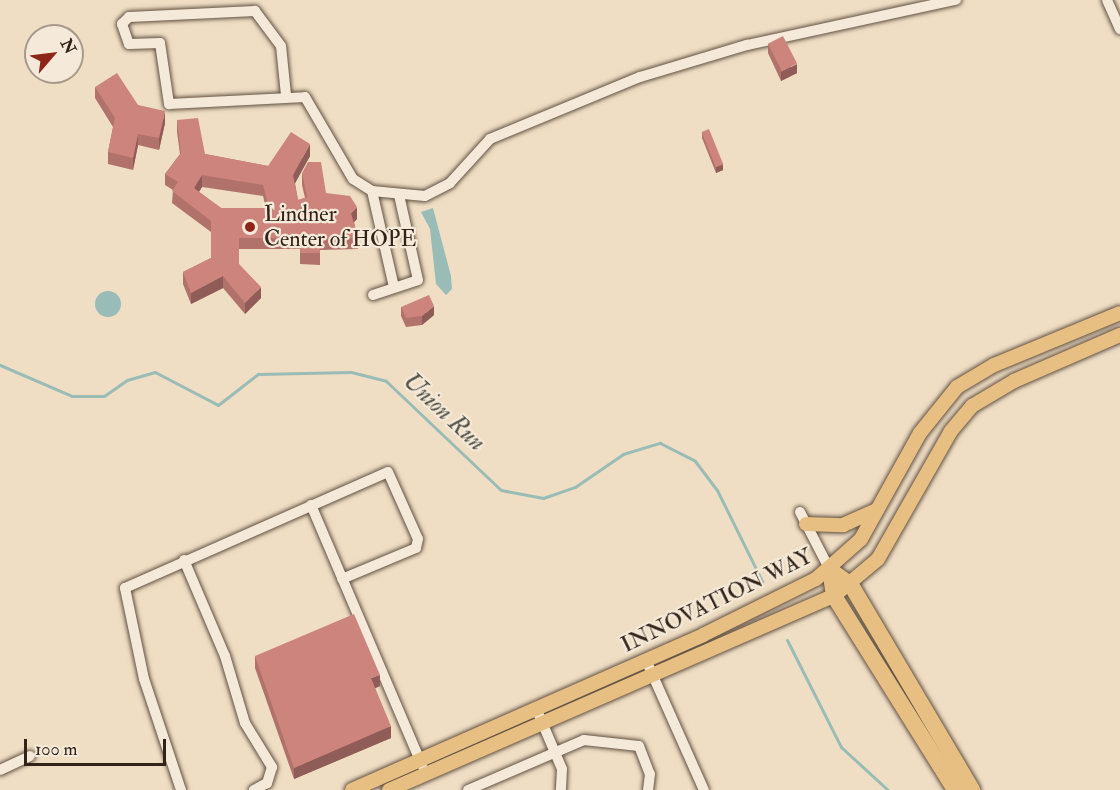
<!DOCTYPE html>
<style>
body{margin:0}
#map{position:relative;width:1120px;height:790px;overflow:hidden;background:#efdec4;font-family:"IM FELL Double Pica",serif}
div>[style]{position:absolute}
.water>*{inset:0;background:#9abcb6}
.round{border-radius:50%}
.stream>*{height:3px;margin:-1.5px;padding:0 1.5px;transform-origin:1.5px;border-radius:1.5px;background:#9abcb6}
.roads{filter:drop-shadow(0 0 2px #615142) drop-shadow(0 0 2px #615142)}
.minor>*{height:10px;margin:-5px;padding:0 5px;transform-origin:5px;border-radius:5px;background:#f5ead9}
.major>*{height:14px;margin:-7px;padding:0 7px;transform-origin:7px;border-radius:7px;background:#e8bf82}
.highway>*{height:16px;margin:-8px;padding:0 8px;transform-origin:8px;border-radius:8px;background:#e8bf82}
.wall>*{inset:0;background:#b0726b}
.shaded-wall>*{inset:0;background:#905c57}
.building>*{inset:0;background:#cd847c;transform-origin:0 0}
.dots>*{width:16px;height:16px;translate:-50% -50%;box-sizing:border-box;border:3px solid #f5ead9;border-radius:50%}
span{translate:-50% -50%;white-space:nowrap;text-align:center;line-height:1.15;-webkit-text-stroke:4.5px #f5ead9;paint-order:stroke}
.poi-label{font-size:22px;color:#322217}
.left{translate:0 -50%;text-align:left}
.street-label{font-size:22px;color:#322217}
.water-label{font-size:24px;color:#515047;font-style:italic}
.north{position:absolute;left:24px;top:24px;width:60px;height:60px;box-sizing:border-box;background:#f5ead9;border:2px solid #a79a8b;border-radius:50%;rotate:62deg;font-size:16px;font-weight:700;line-height:24px;text-align:center;color:#322217}
.north::after{content:'';display:block;margin:auto;width:21px;height:27px;background:#8f2418;clip-path:polygon(50% 0,100% 100%,50% 72%,0 100%)}
.scale{position:absolute;left:24px;top:739px;width:142px;height:27px;box-sizing:border-box;border:3px solid #322217;border-top:0;padding-left:8px;font-size:18px;line-height:21px;white-space:nowrap;color:#322217;-webkit-text-stroke:4px #f5ead9;paint-order:stroke}
</style>
<div id="map">
<div class="water">
<div style="clip-path:polygon(433px 208px,451px 276px,452px 289px,446px 295px,436px 284px,430px 229px,421px 212px)"></div>
<div class="round" style="left:95px;top:291px;width:26px;height:26px"></div>
</div>
<div class="stream">
<div style="left:0;top:365px;width:78px;rotate:23.3deg"></div>
<div style="left:72px;top:396px;width:32px"></div>
<div style="left:104px;top:396px;width:28px;rotate:-35deg"></div>
<div style="left:127px;top:380px;width:29px;rotate:-16deg"></div>
<div style="left:155px;top:372px;width:71px;rotate:27.6deg"></div>
<div style="left:218px;top:405px;width:51px;rotate:-37.8deg"></div>
<div style="left:258px;top:374px;width:93px;rotate:-1.2deg"></div>
<div style="left:351px;top:372px;width:36px;rotate:14deg"></div>
<div style="left:386px;top:381px;width:158px;rotate:43.5deg"></div>
<div style="left:501px;top:490px;width:43px;rotate:10.8deg"></div>
<div style="left:543px;top:498px;width:34px;rotate:-19deg"></div>
<div style="left:575px;top:487px;width:58px;rotate:-34.5deg"></div>
<div style="left:623px;top:454px;width:39px;rotate:-17deg"></div>
<div style="left:660px;top:443px;width:39px;rotate:27deg"></div>
<div style="left:695px;top:461px;width:36px;rotate:53deg"></div>
<div style="left:717px;top:490px;width:102px;rotate:63.7deg"></div>
<div style="left:787px;top:640px;width:120px;rotate:63.2deg"></div>
<div style="left:841px;top:747px;width:64px;rotate:42.5deg"></div>
</div>
<div class="roads">
<div class="minor">
<div style="left:1107px;top:0;width:32px;rotate:66deg"></div>
<div style="left:286px;top:95px;width:49px;rotate:-95.8deg"></div>
<div style="left:281px;top:46px;width:44px;rotate:-126.6deg"></div>
<div style="left:255px;top:11px;width:126px;rotate:177.3deg"></div>
<div style="left:129px;top:17px;width:10px;rotate:135deg"></div>
<div style="left:122px;top:24px;width:21px;rotate:71deg"></div>
<div style="left:129px;top:44px;width:31px;rotate:-2deg"></div>
<div style="left:160px;top:43px;width:62px;rotate:81.6deg"></div>
<div style="left:169px;top:104px;width:136px;rotate:-2.9deg"></div>
<div style="left:305px;top:97px;width:95px;rotate:59.7deg"></div>
<div style="left:353px;top:179px;width:22px;rotate:32deg"></div>
<div style="left:372px;top:191px;width:53px;rotate:5.4deg"></div>
<div style="left:425px;top:196px;width:28px;rotate:-27deg"></div>
<div style="left:450px;top:183px;width:59px;rotate:-47.7deg"></div>
<div style="left:490px;top:139px;width:162px;rotate:-22.5deg"></div>
<div style="left:640px;top:77px;width:112px;rotate:-16.7deg"></div>
<div style="left:747px;top:45px;width:214px;rotate:-12.2deg"></div>
<div style="left:372px;top:191px;width:98px;rotate:77.1deg"></div>
<div style="left:373px;top:295px;width:47px;rotate:-18.4deg"></div>
<div style="left:418px;top:280px;width:87px;rotate:-102.6deg"></div>
<div style="left:311px;top:505px;width:283px;rotate:66.9deg"></div>
<div style="left:800px;top:512px;width:65px;rotate:62.7deg"></div>
<div style="left:184px;top:560px;width:104px;rotate:66.9deg"></div>
<div style="left:225px;top:656px;width:70px;rotate:73.4deg"></div>
<div style="left:245px;top:723px;width:52px;rotate:58.5deg"></div>
<div style="left:272px;top:767px;width:17px;rotate:107deg"></div>
<div style="left:267px;top:783px;width:15px;rotate:152deg"></div>
<div style="left:646px;top:660px;width:142px;rotate:66deg"></div>
<div style="left:536px;top:708px;width:66px;rotate:66.9deg"></div>
<div style="left:562px;top:769px;width:21px;rotate:93deg"></div>
<div style="left:0;top:770px;width:33px;rotate:-25deg"></div>
<div style="left:181px;top:790px;width:117px;rotate:-108.4deg"></div>
<div style="left:144px;top:679px;width:93px;rotate:-101.8deg"></div>
<div style="left:125px;top:588px;width:287px;rotate:-23.8deg"></div>
<div style="left:388px;top:472px;width:73px;rotate:65.9deg"></div>
<div style="left:418px;top:539px;width:9px;rotate:103deg"></div>
<div style="left:416px;top:548px;width:80px;rotate:157.3deg"></div>
<div style="left:468px;top:790px;width:126px;rotate:-23.3deg"></div>
<div style="left:584px;top:740px;width:55px;rotate:6.2deg"></div>
<div style="left:639px;top:746px;width:30px;rotate:69deg"></div>
<div style="left:650px;top:774px;width:16px;rotate:97deg"></div>
</div>
<div class="major">
<div style="left:806px;top:524px;width:37px;rotate:2deg"></div>
<div style="left:843px;top:525px;width:37px;rotate:-24deg"></div>
<div style="left:352px;top:790px;width:384px;rotate:-23.8deg"></div>
<div style="left:703px;top:635px;width:126px;rotate:-26.4deg"></div>
<div style="left:816px;top:579px;width:60px;rotate:-41.6deg"></div>
<div style="left:861px;top:539px;width:121px;rotate:-60.9deg"></div>
<div style="left:920px;top:433px;width:59px;rotate:-51.2deg"></div>
<div style="left:957px;top:387px;width:43px;rotate:-30.7deg"></div>
<div style="left:994px;top:365px;width:136px;rotate:-22.4deg"></div>
<div style="left:389px;top:790px;width:485px;rotate:-23.6deg"></div>
<div style="left:834px;top:596px;width:57px;rotate:-40.1deg"></div>
<div style="left:878px;top:559px;width:147px;rotate:-60.3deg"></div>
<div style="left:951px;top:431px;width:33px;rotate:-50deg"></div>
<div style="left:972px;top:406px;width:49px;rotate:-30.8deg"></div>
<div style="left:1014px;top:381px;width:116px;rotate:-23.5deg"></div>
</div>
<div class="highway">
<div style="left:830px;top:570px;width:26px;rotate:36deg"></div>
<div style="left:851px;top:585px;width:238px;rotate:59.4deg"></div>
<div style="left:830px;top:570px;width:26px;rotate:81deg"></div>
<div style="left:834px;top:596px;width:229px;rotate:58deg"></div>
</div>
</div>
<div class="wall">
<div style="clip-path:polygon(768px 44px,797px 73px,781px 81px,768px 53px)"></div>
<div style="clip-path:polygon(95px 87px,138px 105px,165px 123px,159px 150px,138px 145px,133px 170px,108px 164px,108px 152px,113px 127px,95px 98px)"></div>
<div style="clip-path:polygon(evenodd,177px 120px,205px 154px,268px 166px,310px 156px,295px 183px,298px 200px,305px 198px,302px 185px,302px 173px,357px 219px,354px 222px,358px 238px,358px 249px,320px 250px,320px 265px,300px 264px,300px 249px,239px 249px,239px 264px,261px 298px,245px 314px,223px 288px,191px 304px,183px 284px,183px 272px,211px 258px,211px 232px,172px 203px,173px 190px,165px 185px,165px 174px,180px 154px,177px 132px,177px 120px,202px 187px,263px 196px,266px 208px,221px 208px,199px 192px,202px 187px)"></div>
<div style="clip-path:polygon(702px 132px,723px 170px,716px 173px,702px 138px)"></div>
<div style="clip-path:polygon(401px 307px,434px 315px,422px 325px,406px 327px,401px 316px)"></div>
<div style="clip-path:polygon(255px 656px,380px 686px,375px 688px,391px 738px,294px 779px,255px 668px)"></div>
</div>
<div class="shaded-wall">
<div style="clip-path:polygon(797px 64px,797px 73px,781px 81px,781px 72px)"></div>
<div style="clip-path:polygon(165px 111px,165px 123px,159px 150px,159px 138px)"></div>
<div style="clip-path:polygon(138px 134px,138px 145px,133px 170px,133px 158px)"></div>
<div style="clip-path:polygon(310px 144px,310px 156px,293px 187px,293px 175px)"></div>
<div style="clip-path:polygon(723px 164px,723px 170px,716px 173px,716px 167px)"></div>
<div style="clip-path:polygon(202px 175px,202px 187px,194px 199px,194px 188px)"></div>
<div style="clip-path:polygon(357px 207px,357px 219px,351px 225px,351px 213px)"></div>
<div style="clip-path:polygon(223px 276px,223px 288px,191px 304px,191px 293px)"></div>
<div style="clip-path:polygon(261px 287px,261px 298px,245px 314px,245px 303px)"></div>
<div style="clip-path:polygon(434px 306px,434px 315px,422px 325px,422px 316px)"></div>
<div style="clip-path:polygon(380px 675px,380px 686px,371px 690px,371px 678px)"></div>
<div style="clip-path:polygon(391px 726px,391px 738px,294px 779px,294px 768px)"></div>
</div>
<div class="building">
<div style="left:783px;top:36px;width:31px;height:17px;rotate:63deg"></div>
<div style="clip-path:polygon(117px 73px,138px 105px,165px 111px,159px 138px,138px 134px,133px 158px,108px 152px,115px 118px,95px 87px)"></div>
<div style="clip-path:polygon(evenodd,198px 118px,205px 154px,268px 166px,291px 132px,310px 144px,293px 175px,298px 200px,307px 197px,302px 173px,308px 162px,321px 162px,326px 193px,350px 196px,357px 207px,351px 213px,358px 238px,320px 239px,320px 253px,300px 253px,301px 238px,239px 238px,239px 264px,261px 287px,245px 303px,223px 276px,191px 293px,183px 272px,211px 258px,211px 221px,172px 191px,178px 182px,165px 174px,181px 153px,177px 120px,198px 118px,202px 175px,263px 185px,269px 208px,221px 208px,194px 188px,202px 175px)"></div>
<div style="left:709px;top:129px;width:38px;height:8px;rotate:68deg"></div>
<div style="clip-path:polygon(429px 295px,434px 306px,422px 316px,406px 318px,401px 307px)"></div>
<div style="clip-path:polygon(354px 614px,380px 675px,371px 678px,391px 726px,294px 768px,255px 656px)"></div>
</div>
<div class="dots">
<div style="left:250px;top:227px;background:#8f2418"></div>
</div>
<div class="poi-label">
<span class="left" style="left:264px;top:227px">Lindner<br>Center of HOPE</span>
</div>
<div class="street-label">
<span style="left:717px;top:601px;rotate:-26deg">INNOVATION WAY</span>
</div>
<div class="water-label">
<span style="left:444px;top:412px;rotate:43deg">Union Run</span>
</div>
<div class="north">N</div>
<div class="scale">100 m</div>
</div>
